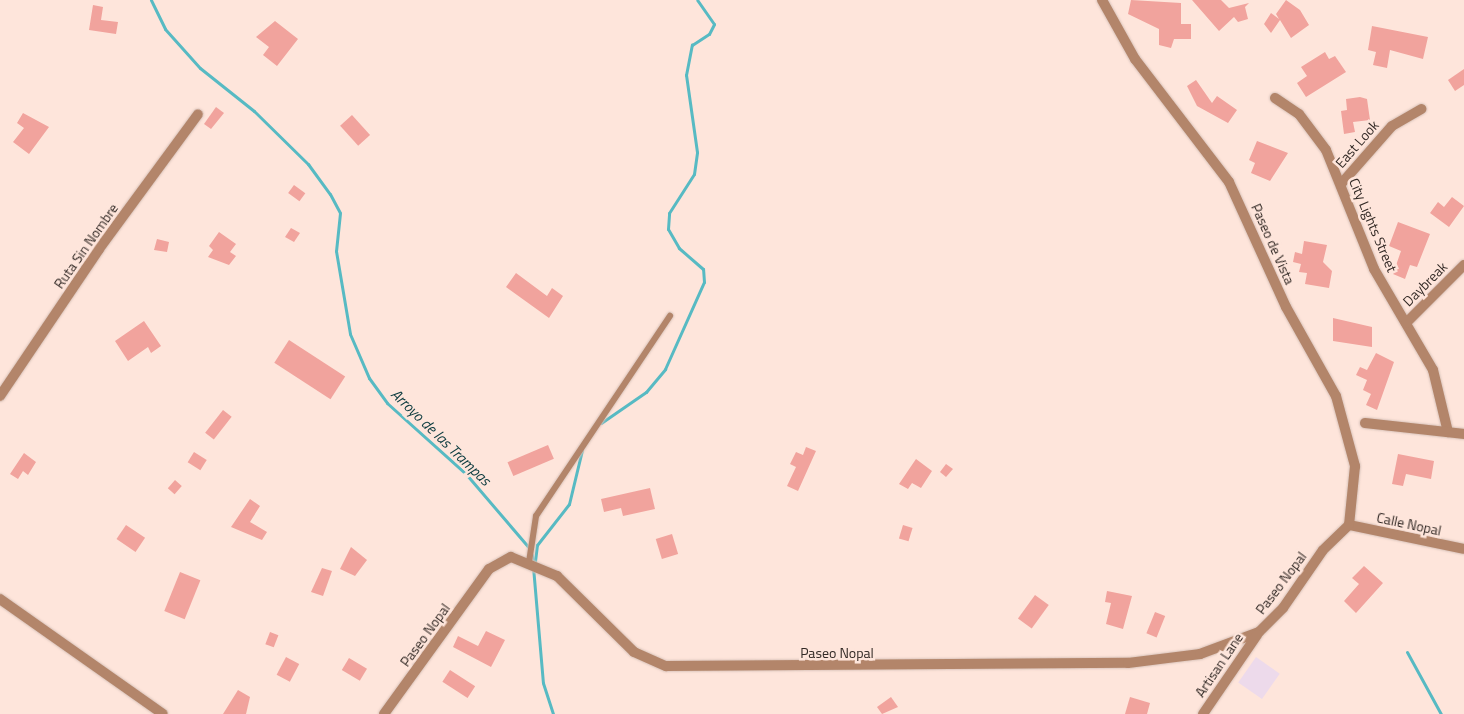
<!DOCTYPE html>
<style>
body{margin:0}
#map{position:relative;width:1464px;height:714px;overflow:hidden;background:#fee5db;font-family:"Titillium Web",sans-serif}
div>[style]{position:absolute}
.industrial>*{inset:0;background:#eddaeb;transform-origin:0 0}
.stream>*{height:3px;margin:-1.5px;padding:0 1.5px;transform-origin:1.5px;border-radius:1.5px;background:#57bac3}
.building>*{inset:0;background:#f1a39d;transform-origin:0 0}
.roads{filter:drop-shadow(0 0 1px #d9c3ba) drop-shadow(0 0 1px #d9c3ba)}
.service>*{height:6px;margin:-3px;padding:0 3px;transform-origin:3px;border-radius:3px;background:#b3856a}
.minor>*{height:10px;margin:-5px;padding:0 5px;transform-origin:5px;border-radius:5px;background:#b3856a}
span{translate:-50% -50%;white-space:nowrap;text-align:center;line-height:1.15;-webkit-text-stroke:5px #fee5db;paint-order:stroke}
.street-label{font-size:14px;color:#322925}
.water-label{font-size:15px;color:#09393d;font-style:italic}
</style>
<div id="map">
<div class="industrial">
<div style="left:1256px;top:657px;width:29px;height:31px;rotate:35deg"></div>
</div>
<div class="stream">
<div style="left:151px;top:0;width:32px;rotate:64deg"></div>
<div style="left:165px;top:29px;width:52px;rotate:48.1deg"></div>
<div style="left:200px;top:68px;width:69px;rotate:38.5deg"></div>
<div style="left:254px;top:111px;width:76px;rotate:44.5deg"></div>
<div style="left:308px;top:164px;width:37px;rotate:54deg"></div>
<div style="left:330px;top:194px;width:21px;rotate:62deg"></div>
<div style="left:340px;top:213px;width:38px;rotate:96deg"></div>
<div style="left:336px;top:251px;width:84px;rotate:80.4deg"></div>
<div style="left:350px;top:334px;width:48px;rotate:66.6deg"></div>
<div style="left:369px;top:378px;width:31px;rotate:54deg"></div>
<div style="left:387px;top:403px;width:106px;rotate:41.9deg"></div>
<div style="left:466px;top:474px;width:99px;rotate:49.5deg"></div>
<div style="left:601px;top:423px;width:55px;rotate:-34.6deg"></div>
<div style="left:646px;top:392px;width:30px;rotate:-50deg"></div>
<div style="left:665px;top:369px;width:95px;rotate:-65.9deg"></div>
<div style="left:704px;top:282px;width:13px;rotate:-94deg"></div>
<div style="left:703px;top:269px;width:32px;rotate:-139deg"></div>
<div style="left:679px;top:248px;width:22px;rotate:-120deg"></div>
<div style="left:668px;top:229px;width:16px;rotate:-86deg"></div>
<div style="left:669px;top:213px;width:46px;rotate:-57.3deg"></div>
<div style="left:694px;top:174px;width:22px;rotate:-82deg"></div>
<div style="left:697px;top:152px;width:78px;rotate:-98.1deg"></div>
<div style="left:686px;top:75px;width:31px;rotate:-79deg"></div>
<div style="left:692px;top:45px;width:20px;rotate:-33deg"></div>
<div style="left:709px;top:34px;width:11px;rotate:-63deg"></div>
<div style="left:714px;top:24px;width:29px;rotate:-125deg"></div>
<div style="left:532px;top:555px;width:128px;rotate:85.1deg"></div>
<div style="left:543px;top:683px;width:33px;rotate:72deg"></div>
<div style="left:535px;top:561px;width:16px;rotate:-83deg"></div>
<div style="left:537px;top:545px;width:52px;rotate:-52deg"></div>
<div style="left:569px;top:504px;width:56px;rotate:-76.5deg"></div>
<div style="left:1407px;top:652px;width:71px;rotate:61.3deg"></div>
</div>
<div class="building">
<div style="clip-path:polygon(1131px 0,1181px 3px,1181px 24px,1191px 24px,1191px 39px,1174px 39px,1171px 48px,1159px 45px,1159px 29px,1128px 14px)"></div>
<div style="clip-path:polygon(1192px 0,1221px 0,1229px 8px,1249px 3px,1245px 7px,1248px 19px,1238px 22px,1234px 17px,1219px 31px)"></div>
<div style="clip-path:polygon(1286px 0,1300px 10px,1309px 25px,1291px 38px,1280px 20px,1271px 33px,1264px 24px,1271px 13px,1279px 19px,1276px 14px)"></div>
<div style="clip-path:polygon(93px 5px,103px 7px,101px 20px,118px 22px,116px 34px,89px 30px)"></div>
<div style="clip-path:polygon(275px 21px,298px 39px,277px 66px,263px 55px,269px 47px,256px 37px)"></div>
<div style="clip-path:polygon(1372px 26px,1428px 37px,1423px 59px,1390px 50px,1387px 68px,1373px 65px,1376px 52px,1368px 50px)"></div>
<div style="clip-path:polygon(1325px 52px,1329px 59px,1335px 56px,1346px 72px,1306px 97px,1297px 83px,1307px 76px,1301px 67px)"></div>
<div style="clip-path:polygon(1464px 69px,1464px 85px,1455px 91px,1448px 80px)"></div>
<div style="clip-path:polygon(1196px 80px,1212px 103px,1217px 96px,1237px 110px,1228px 123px,1197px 106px,1187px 86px)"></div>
<div style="clip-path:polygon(1360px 97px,1367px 99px,1370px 120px,1353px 122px,1355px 132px,1344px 134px,1341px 111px,1347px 110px,1346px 99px)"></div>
<div style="clip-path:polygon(216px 107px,224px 113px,211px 129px,204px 124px)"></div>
<div style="clip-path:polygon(23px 113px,49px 127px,29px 154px,13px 142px,24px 128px,17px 123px)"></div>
<div style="left:352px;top:115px;width:27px;height:16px;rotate:48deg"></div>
<div style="clip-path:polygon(1257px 141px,1288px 153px,1270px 181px,1251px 173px,1255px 163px,1249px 160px)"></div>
<div style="left:294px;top:185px;width:14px;height:10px;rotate:36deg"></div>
<div style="clip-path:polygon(1452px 197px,1464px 206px,1449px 227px,1430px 213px,1438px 202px,1444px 207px)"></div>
<div style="clip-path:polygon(1398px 222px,1430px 234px,1417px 267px,1410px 265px,1405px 279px,1393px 274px,1401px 251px,1389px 246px)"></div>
<div style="clip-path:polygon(291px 228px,300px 233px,294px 242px,285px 237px)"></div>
<div style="clip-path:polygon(219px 232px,236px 244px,230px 252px,236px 256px,229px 265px,208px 257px,213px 250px,209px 246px)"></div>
<div style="clip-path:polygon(157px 239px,169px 242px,167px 252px,154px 250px)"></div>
<div style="clip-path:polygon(1304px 241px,1327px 245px,1323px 262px,1332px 271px,1329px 288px,1305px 284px,1307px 273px,1299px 272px,1301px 264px,1293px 262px,1295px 252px,1302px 254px)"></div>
<div style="clip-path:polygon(516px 273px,547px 296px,552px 288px,563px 296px,549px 318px,506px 287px)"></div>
<div style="clip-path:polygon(1333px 318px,1372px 327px,1372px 347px,1333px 341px)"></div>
<div style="clip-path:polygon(144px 321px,161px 346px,151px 353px,148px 347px,128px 361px,115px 341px)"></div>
<div style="left:289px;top:340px;width:67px;height:27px;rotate:33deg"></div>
<div style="clip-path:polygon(1376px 353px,1394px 362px,1377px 410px,1366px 405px,1371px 394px,1363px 390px,1367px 380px,1356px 375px,1360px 367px,1367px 370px)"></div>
<div style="left:223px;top:410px;width:11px;height:29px;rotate:38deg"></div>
<div style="left:548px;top:445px;width:15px;height:44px;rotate:67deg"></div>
<div style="clip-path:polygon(806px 447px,816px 451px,798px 491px,787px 486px,796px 467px,790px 464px,796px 452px,803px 455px)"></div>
<div style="left:194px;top:452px;width:15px;height:12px;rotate:32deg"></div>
<div style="clip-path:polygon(24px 453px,36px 462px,28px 475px,23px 471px,18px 479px,10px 474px)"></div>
<div style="clip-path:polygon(1398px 454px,1434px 461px,1431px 479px,1406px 474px,1403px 486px,1392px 484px)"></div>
<div style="clip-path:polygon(916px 459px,932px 471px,921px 488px,912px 483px,908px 489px,899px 484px)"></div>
<div style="clip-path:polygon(946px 464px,953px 469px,946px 477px,940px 472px)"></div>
<div style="left:175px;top:480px;width:9px;height:11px;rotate:41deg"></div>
<div style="clip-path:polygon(650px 488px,655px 509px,623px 516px,621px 508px,604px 512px,601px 499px)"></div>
<div style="clip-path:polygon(250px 499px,260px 506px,250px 522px,267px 532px,262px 540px,231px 527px)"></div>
<div style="left:126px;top:525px;width:23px;height:17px;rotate:34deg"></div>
<div style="left:903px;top:525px;width:10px;height:14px;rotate:17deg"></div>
<div style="left:672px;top:534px;width:21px;height:17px;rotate:73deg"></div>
<div style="clip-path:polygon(351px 547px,367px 560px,355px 576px,340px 569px)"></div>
<div style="clip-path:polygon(1364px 566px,1383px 583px,1356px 613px,1344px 601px,1359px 584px,1352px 578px)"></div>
<div style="clip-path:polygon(322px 568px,332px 571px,323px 596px,311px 592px)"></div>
<div style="left:180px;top:572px;width:22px;height:42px;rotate:22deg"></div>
<div style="clip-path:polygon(1107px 591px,1132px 596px,1123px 629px,1106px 624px,1111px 603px,1105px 602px)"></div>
<div style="left:1035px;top:595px;width:17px;height:29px;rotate:36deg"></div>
<div style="left:1155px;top:612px;width:11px;height:23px;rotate:22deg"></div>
<div style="clip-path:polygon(486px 631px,505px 640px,491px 667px,453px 647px,458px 636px,478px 646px)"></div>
<div style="left:270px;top:632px;width:9px;height:13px;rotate:21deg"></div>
<div style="left:286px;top:657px;width:15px;height:20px;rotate:28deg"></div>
<div style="left:349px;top:658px;width:21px;height:14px;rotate:31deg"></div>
<div style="left:450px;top:670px;width:30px;height:14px;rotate:33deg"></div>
<div style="clip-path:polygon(238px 690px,250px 697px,246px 714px,223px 714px)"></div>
<div style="clip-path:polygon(891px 697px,898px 707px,882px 714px,877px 707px)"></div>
<div style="clip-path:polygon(1130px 697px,1150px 703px,1147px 714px,1125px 714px)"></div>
</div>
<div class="roads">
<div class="service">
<div style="left:529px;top:562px;width:47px;rotate:-81.3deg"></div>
<div style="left:536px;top:516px;width:241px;rotate:-56.2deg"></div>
</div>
<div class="minor">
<div style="left:1102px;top:0;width:68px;rotate:60.8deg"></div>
<div style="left:1135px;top:59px;width:155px;rotate:52.6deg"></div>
<div style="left:1229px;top:182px;width:137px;rotate:65.5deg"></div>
<div style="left:1286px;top:307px;width:102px;rotate:60.7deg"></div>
<div style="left:1336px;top:396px;width:73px;rotate:74.8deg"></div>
<div style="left:1355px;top:466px;width:59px;rotate:95.8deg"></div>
<div style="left:1275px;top:98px;width:29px;rotate:34deg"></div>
<div style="left:1299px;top:114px;width:45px;rotate:53.1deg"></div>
<div style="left:1326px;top:150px;width:128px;rotate:68deg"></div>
<div style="left:1374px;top:269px;width:117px;rotate:59.7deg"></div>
<div style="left:1433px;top:370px;width:64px;rotate:76.4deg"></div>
<div style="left:1341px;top:184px;width:77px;rotate:-48.7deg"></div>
<div style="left:1392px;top:126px;width:34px;rotate:-30deg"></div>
<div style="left:1406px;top:323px;width:82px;rotate:-45deg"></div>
<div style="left:0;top:396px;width:177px;rotate:-56deg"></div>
<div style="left:99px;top:249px;width:167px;rotate:-53.7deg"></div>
<div style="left:1365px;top:423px;width:100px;rotate:6.3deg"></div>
<div style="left:1349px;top:525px;width:117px;rotate:11.8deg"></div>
<div style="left:0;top:599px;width:199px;rotate:35.2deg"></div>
<div style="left:384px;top:714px;width:179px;rotate:-54.1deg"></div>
<div style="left:489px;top:569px;width:25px;rotate:-29deg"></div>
<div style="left:511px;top:557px;width:50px;rotate:22.4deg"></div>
<div style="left:557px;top:576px;width:108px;rotate:44.6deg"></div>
<div style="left:634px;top:652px;width:35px;rotate:24deg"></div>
<div style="left:666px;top:666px;width:462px;rotate:-0.4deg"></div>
<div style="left:1128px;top:663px;width:73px;rotate:-7.1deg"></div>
<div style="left:1200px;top:654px;width:63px;rotate:-20.4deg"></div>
<div style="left:1259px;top:632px;width:34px;rotate:-45deg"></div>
<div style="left:1283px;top:608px;width:70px;rotate:-55.4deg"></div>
<div style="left:1323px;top:550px;width:36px;rotate:-44deg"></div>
<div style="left:1203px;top:714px;width:96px;rotate:-55.6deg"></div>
</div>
</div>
<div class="street-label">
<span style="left:1357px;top:144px;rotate:-49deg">East Look</span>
<span style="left:1373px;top:225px;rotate:67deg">City Lights Street</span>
<span style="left:1273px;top:244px;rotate:66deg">Paseo de Vista</span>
<span style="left:86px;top:246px;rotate:-55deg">Ruta Sin Nombre</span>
<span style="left:1425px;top:284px;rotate:-45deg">Daybreak</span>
<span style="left:1409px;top:524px;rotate:12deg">Calle Nopal</span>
<span style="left:1281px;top:583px;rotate:-53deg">Paseo Nopal</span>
<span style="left:425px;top:635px;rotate:-54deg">Paseo Nopal</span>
<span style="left:837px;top:653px">Paseo Nopal</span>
<span style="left:1219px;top:665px;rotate:-56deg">Artisan Lane</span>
</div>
<div class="water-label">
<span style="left:441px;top:437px;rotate:44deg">Arroyo de las Trampas</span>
</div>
</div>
